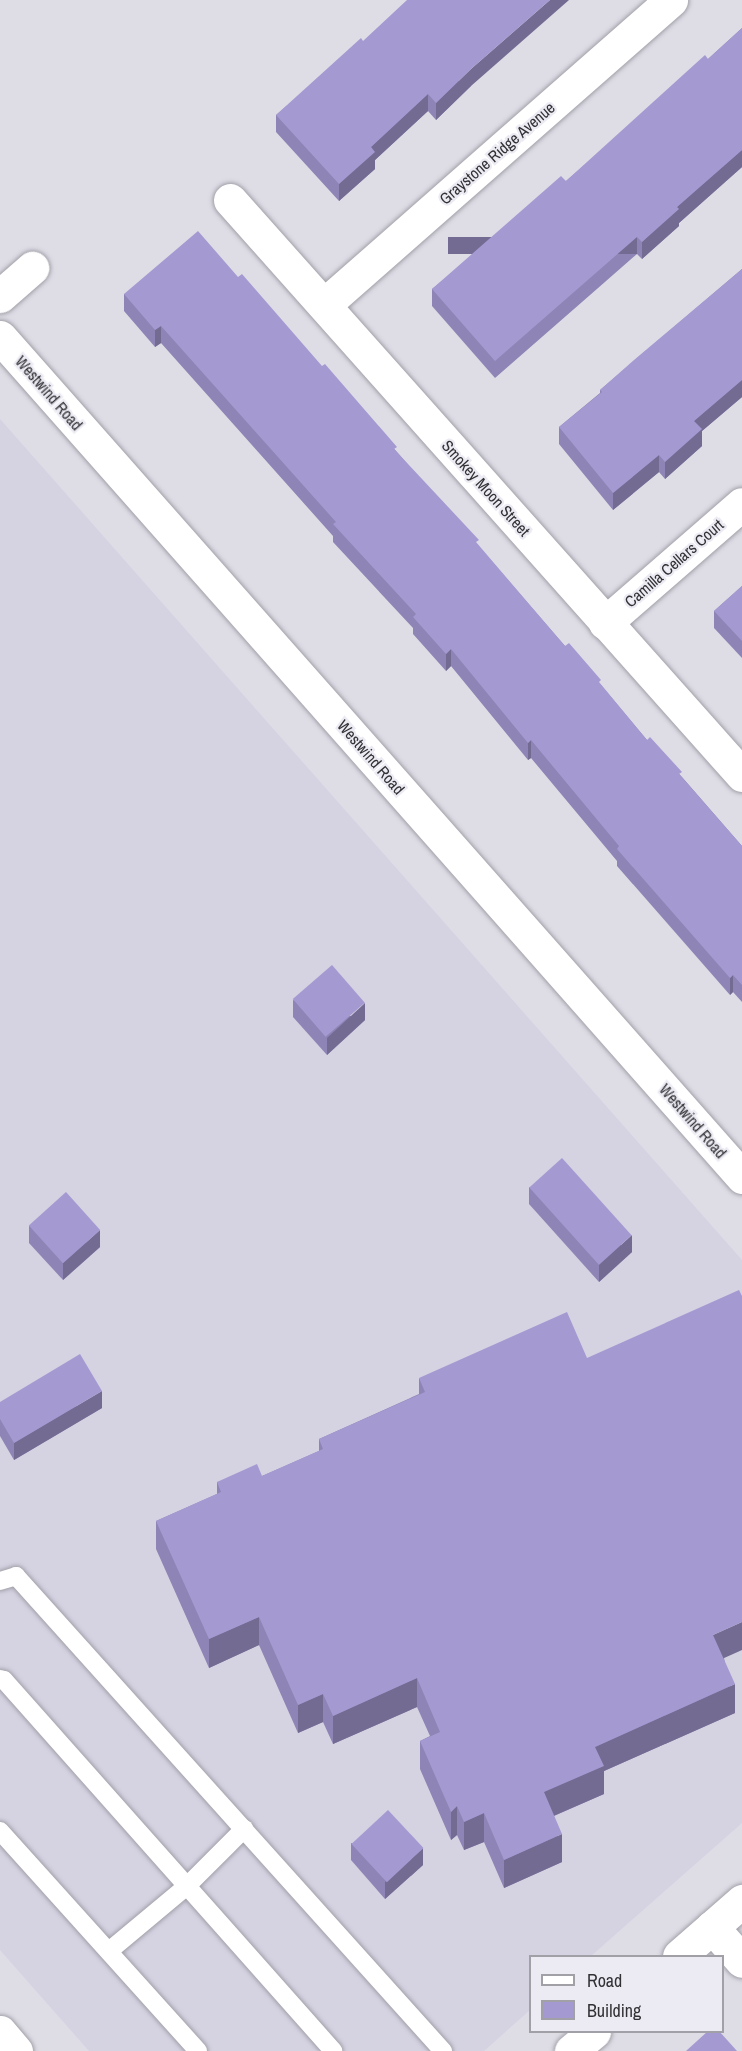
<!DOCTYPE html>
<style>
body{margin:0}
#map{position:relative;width:742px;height:2051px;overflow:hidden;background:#dedde6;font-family:"Archivo Narrow",sans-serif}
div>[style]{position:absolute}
.built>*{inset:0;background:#d5d2e2}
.roads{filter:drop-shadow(0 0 2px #a1a0a8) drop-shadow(0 0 2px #a1a0a8)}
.lane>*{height:18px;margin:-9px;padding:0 9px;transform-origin:9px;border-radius:9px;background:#fff}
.street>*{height:33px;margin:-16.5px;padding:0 16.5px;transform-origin:16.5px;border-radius:16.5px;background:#fff}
.secondary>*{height:33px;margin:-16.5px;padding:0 16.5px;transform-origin:16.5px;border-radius:16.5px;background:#fff}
.wall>*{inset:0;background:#8e84b5}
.shaded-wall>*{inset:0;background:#746b93;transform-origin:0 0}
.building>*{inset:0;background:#a599d2;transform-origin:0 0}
span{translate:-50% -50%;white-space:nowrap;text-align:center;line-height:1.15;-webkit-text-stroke:4.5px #eceaf3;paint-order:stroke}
.street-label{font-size:16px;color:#323235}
.legend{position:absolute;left:529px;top:1955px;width:195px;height:78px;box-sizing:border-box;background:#eceaf3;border:2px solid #a2a0a7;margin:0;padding:8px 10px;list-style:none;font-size:18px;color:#323235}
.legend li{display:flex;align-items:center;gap:12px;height:30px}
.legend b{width:30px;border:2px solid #a2a0a7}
</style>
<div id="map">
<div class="built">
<div style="clip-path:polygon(0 419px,742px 1260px,742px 1823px,591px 1956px,530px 1956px,530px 2010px,484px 2051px,89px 2051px,0 1950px)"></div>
</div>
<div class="roads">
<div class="lane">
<div style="left:0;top:1581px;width:17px;rotate:-17deg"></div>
<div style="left:16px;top:1576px;width:639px;rotate:48.05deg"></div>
<div style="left:0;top:1679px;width:4px;rotate:14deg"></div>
<div style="left:4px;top:1680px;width:496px;rotate:48.4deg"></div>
<div style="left:0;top:1831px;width:296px;rotate:48deg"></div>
<div style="left:109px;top:1951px;width:102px;rotate:-39.8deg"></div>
<div style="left:187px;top:1886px;width:81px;rotate:-45deg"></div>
</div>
<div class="street">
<div style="left:230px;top:200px;width:770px;rotate:48.32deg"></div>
<div style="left:0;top:296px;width:43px;rotate:-41.2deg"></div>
<div style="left:324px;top:305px;width:462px;rotate:-41.3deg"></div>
<div style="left:0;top:337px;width:1121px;rotate:48.54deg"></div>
<div style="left:605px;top:623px;width:181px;rotate:-41deg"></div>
<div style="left:712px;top:1927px;width:45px;rotate:48.6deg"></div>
<div style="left:679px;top:1956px;width:84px;rotate:-41.1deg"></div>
<div style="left:571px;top:2051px;width:30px;rotate:-40deg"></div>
</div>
<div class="secondary">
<div style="left:0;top:2032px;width:25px;rotate:50deg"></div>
</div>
</div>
<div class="wall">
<div style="clip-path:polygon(742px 28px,742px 167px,679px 223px,679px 226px,642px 259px,637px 254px,495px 378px,432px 306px,432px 289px,566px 181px,708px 59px)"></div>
<div style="clip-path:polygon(363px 41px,471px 86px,436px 120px,428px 111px,375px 160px,375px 169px,339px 201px,276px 132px,276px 115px)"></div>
<div style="clip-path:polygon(742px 269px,742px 397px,702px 431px,702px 446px,665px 479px,659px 472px,613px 510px,559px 444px,559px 427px,600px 393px,600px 390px)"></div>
<div style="clip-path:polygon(238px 277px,397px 452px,565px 646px,601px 685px,647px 740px,682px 777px,742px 846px,742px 1002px,733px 992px,730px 995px,617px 866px,617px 861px,531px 758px,528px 760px,451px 666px,446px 671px,413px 634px,413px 628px,333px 542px,333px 536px,161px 343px,155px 347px,124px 311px,124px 294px)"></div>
<div style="clip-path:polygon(742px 586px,742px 658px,714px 628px,714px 611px)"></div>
<div style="clip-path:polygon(293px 1000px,365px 1020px,327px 1055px,293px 1017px)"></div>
<div style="clip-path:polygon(529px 1187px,632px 1252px,599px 1282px,529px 1204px)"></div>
<div style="clip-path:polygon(29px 1226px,100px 1247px,63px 1280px,29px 1243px)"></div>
<div style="clip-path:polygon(419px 1378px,724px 1658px,735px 1713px,604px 1771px,604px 1794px,554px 1816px,562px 1862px,504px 1888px,484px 1842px,464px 1850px,457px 1835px,451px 1840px,420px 1769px,420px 1741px,430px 1736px,417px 1707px,333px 1744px,323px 1722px,298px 1733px,259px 1645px,209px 1668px,156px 1549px,156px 1521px,217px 1494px,217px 1482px,262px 1476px,319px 1451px,319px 1439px,419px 1394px)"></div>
<div style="clip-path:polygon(0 1402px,102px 1408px,14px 1460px,0 1436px)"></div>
<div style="clip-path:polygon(351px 1843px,423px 1865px,385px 1899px,351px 1860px)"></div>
</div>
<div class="shaded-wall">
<div style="clip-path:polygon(550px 0,569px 0,471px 86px,436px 120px,436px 103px,471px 69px)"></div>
<div style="clip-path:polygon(428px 94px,428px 111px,375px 160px,375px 169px,339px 201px,339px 184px,371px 147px)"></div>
<div style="clip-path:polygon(742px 150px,742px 167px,679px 223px,679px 226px,642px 259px,642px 242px,677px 207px)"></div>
<div style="left:637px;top:237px;width:17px;height:189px;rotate:90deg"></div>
<div style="clip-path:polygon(161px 326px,161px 343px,155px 347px,155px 330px)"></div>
<div style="clip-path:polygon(742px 380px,742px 397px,702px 431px,702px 446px,665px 479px,665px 462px,694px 421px)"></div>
<div style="clip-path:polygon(659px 455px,659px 472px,613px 510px,613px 493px)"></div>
<div style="clip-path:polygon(451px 649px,451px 666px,446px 671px,446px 654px)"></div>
<div style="clip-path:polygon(531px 740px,531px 758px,528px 760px,528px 743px)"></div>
<div style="clip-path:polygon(733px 975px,733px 992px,730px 995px,730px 978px)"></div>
<div style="clip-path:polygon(365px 1003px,365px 1020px,327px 1055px,327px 1038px)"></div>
<div style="clip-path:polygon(100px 1230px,100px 1247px,63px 1280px,63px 1263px)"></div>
<div style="clip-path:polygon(632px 1235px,632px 1252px,599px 1282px,599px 1265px)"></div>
<div style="clip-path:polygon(102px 1391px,102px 1408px,14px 1460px,14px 1443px)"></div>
<div style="clip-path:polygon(259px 1617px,259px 1645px,209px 1668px,209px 1639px)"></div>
<div style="clip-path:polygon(742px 1622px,742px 1650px,713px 1663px,713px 1635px)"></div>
<div style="clip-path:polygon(417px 1678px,417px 1707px,333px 1744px,333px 1716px)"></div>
<div style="clip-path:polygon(735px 1684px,735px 1713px,604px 1771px,604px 1794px,544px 1820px,544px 1792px,595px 1747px)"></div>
<div style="clip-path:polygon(323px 1694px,323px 1722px,298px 1733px,298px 1705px)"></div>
<div style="clip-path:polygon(457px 1806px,457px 1835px,451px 1840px,451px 1812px)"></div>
<div style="clip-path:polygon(484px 1813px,484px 1842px,464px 1850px,464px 1822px)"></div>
<div style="clip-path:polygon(562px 1834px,562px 1862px,504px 1888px,504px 1860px)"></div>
<div style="clip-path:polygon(423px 1848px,423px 1865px,385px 1899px,385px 1882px)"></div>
</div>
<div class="building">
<div style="clip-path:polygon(407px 0,550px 0,471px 69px,436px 103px,428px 94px,371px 147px,375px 152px,339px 184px,276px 115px,361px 38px,363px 41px)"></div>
<div style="clip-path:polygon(742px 28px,742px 150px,677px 207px,679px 209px,642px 242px,637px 237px,495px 361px,432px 289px,561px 176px,566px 181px,705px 55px,708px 59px)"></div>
<div style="clip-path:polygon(198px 231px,238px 277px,242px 274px,322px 366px,325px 364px,397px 447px,394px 449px,479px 540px,476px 542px,565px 646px,569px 643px,601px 680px,599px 682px,647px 740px,650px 737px,682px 772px,679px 774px,742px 846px,742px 985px,733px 975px,730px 978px,617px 849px,619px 846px,531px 740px,528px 743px,451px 649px,446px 654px,413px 617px,416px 614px,333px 524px,336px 522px,161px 326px,155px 330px,124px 294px)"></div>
<div style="clip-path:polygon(742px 269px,742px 380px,694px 421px,702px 429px,665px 462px,659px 455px,613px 493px,559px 427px,602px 392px,600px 390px,634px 360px)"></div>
<div style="clip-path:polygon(742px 586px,742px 641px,714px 611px)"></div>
<div style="left:332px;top:965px;width:50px;height:52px;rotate:49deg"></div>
<div style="left:562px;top:1158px;width:104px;height:44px;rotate:48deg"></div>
<div style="left:66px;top:1192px;width:51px;height:50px;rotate:48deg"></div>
<div style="clip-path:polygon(739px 1290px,742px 1296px,742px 1622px,713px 1635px,735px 1684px,595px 1747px,604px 1766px,544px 1792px,562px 1834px,504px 1860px,484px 1813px,464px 1822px,457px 1806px,451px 1812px,420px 1741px,440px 1732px,417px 1678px,333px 1716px,323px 1694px,298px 1705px,259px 1617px,209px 1639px,156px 1521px,221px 1492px,217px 1482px,257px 1464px,262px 1476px,323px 1449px,319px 1439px,425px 1392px,419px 1378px,567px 1312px,587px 1358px)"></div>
<div style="clip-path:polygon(80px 1354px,102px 1391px,14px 1443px,0 1419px,0 1402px)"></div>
<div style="left:388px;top:1810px;width:52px;height:50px;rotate:47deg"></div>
<div style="clip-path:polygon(708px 2031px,719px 2031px,737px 2051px,686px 2051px)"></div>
</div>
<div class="street-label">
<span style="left:497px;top:153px;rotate:-41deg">Graystone Ridge Avenue</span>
<span style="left:49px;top:393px;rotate:49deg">Westwind Road</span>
<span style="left:486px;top:488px;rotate:48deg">Smokey Moon Street</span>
<span style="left:674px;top:563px;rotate:-41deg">Camilla Cellars Court</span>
<span style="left:371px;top:757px;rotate:49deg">Westwind Road</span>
<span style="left:693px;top:1121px;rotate:49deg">Westwind Road</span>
</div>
<ul class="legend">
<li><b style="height:8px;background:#fff"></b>Road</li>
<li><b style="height:16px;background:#a599d2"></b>Building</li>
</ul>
</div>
